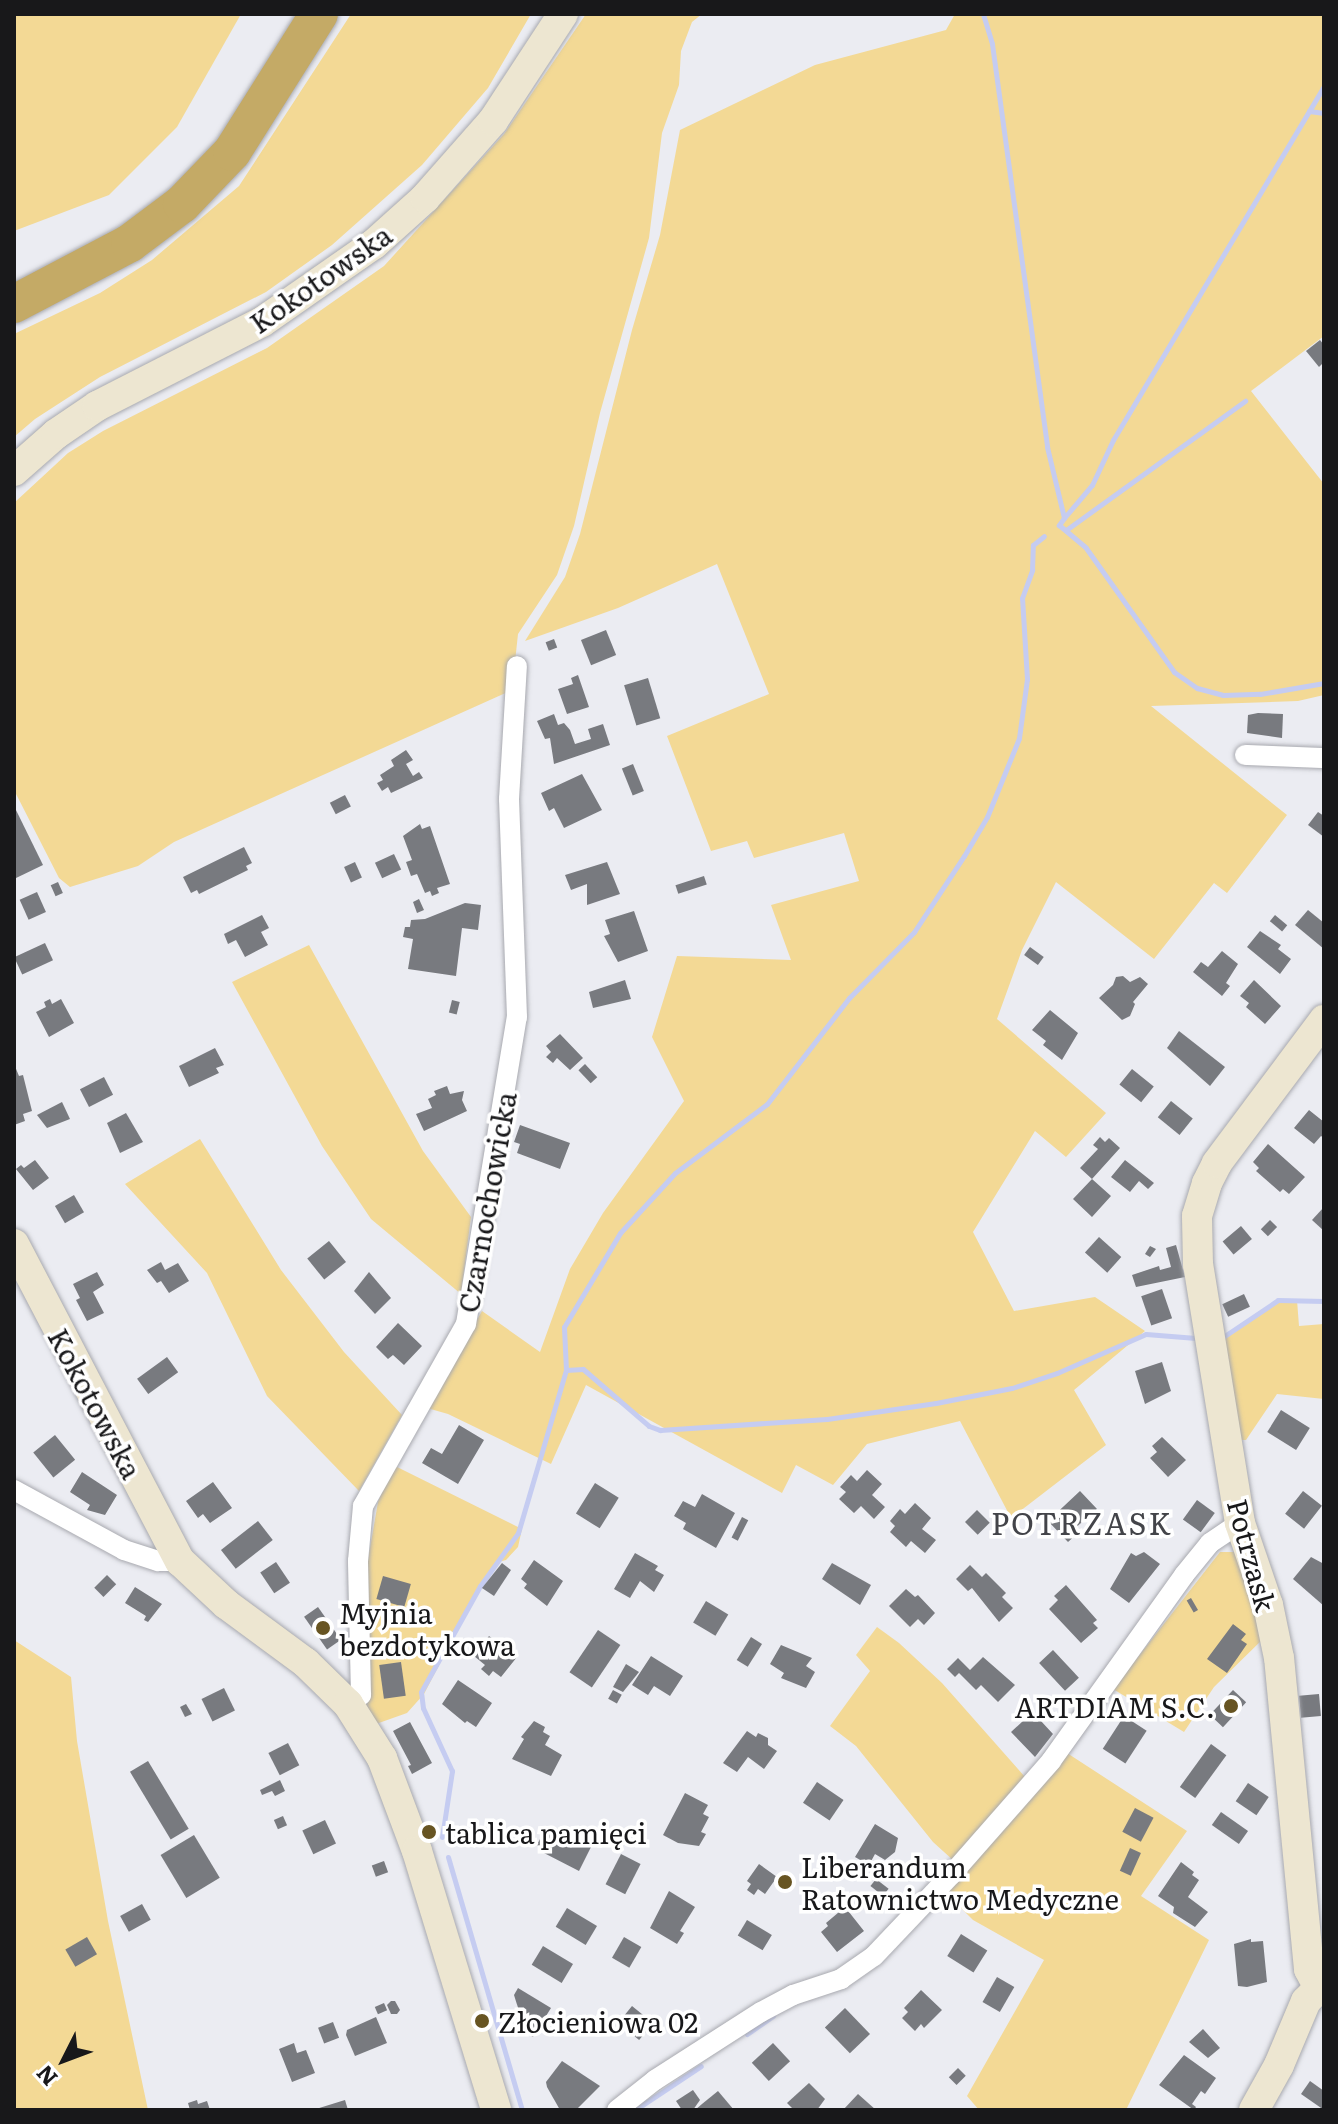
<!DOCTYPE html>
<meta charset="utf-8">
<style>
body{margin:0}
#map{position:relative;width:1338px;height:2124px;overflow:hidden;background:#ebecf2;font-family:Literata,serif}
div>[style]{position:absolute}
.green>*{inset:0;background:#f3d995}
.stream>*{height:5px;margin:-2.5px;padding:0 2.5px;transform-origin:2.5px;border-radius:2.5px;background:#c5ccf1}
.building>*{inset:0;background:#787a7f;transform-origin:0 0}
.roads{filter:drop-shadow(0 0 2px #a8a9af) drop-shadow(0 0 2px #a8a9af)}
.street>*{height:20px;margin:-10px;padding:0 10px;transform-origin:10px;border-radius:10px;background:#fff}
.secondary>*{height:30px;margin:-15px;padding:0 15px;transform-origin:15px;border-radius:15px;background:#ede6d1}
.highway>*{height:38px;margin:-19px;padding:0 19px;transform-origin:19px;border-radius:19px;background:#c4aa66}
.dots>*{width:22px;height:22px;translate:-50% -50%;box-sizing:border-box;border:4px solid #fff;border-radius:50%}
span{translate:-50% -50%;white-space:nowrap;text-align:center;line-height:1.15;-webkit-text-stroke:7px #fff;paint-order:stroke}
.street-label{font-size:28px;color:#18181a}
.poi-label{font-size:28px;color:#18181a}
.left{translate:0 -50%;text-align:left}
.right{translate:-100% -50%;text-align:right}
.neighbourhood-label{font-size:30px;color:#434449;letter-spacing:2px}
.frame{position:absolute;inset:0;border:16px solid #18181a;pointer-events:none}
.north{position:absolute;left:24px;top:2020px;width:80px;height:80px;-webkit-text-stroke:6px #fff;paint-order:stroke;rotate:228deg;font-size:22px;font-weight:700;line-height:32px;text-align:center;color:#18181a}
.north::after{content:'';display:block;margin:auto;width:28px;height:36px;background:#18181a;clip-path:polygon(50% 0,100% 100%,50% 72%,0 100%)}
</style>
<div id="map">
<div class="green">
<div style="clip-path:polygon(14px 14px,241px 14px,177px 127px,109px 195px,14px 231px)"></div>
<div style="clip-path:polygon(351px 14px,531px 14px,488px 88px,422px 165px,332px 245px,266px 292px,100px 377px,35px 419px,14px 437px,14px 334px,100px 293px,152px 260px,239px 186px)"></div>
<div style="clip-path:polygon(586px 14px,702px 14px,692px 22px,681px 51px,679px 85px,662px 133px,649px 238px,600px 413px,574px 526px,557px 575px,518px 634px,512px 690px,174px 842px,138px 866px,70px 887px,59px 878px,14px 790px,14px 503px,68px 453px,103px 431px,267px 348px,384px 266px,504px 134px)"></div>
<div style="clip-path:polygon(955px 14px,1324px 14px,1324px 336px,1251px 391px,1324px 484px,1324px 695px,1298px 701px,1151px 706px,1287px 815px,1227px 893px,1214px 883px,1154px 959px,1056px 882px,1022px 950px,997px 1019px,1106px 1113px,1066px 1157px,1035px 1131px,973px 1232px,1014px 1311px,1095px 1297px,1145px 1331px,1074px 1390px,1106px 1445px,1011px 1518px,960px 1421px,867px 1444px,833px 1485px,796px 1465px,782px 1493px,586px 1385px,551px 1464px,448px 1414px,427px 1408px,482px 1311px,540px 1352px,570px 1269px,603px 1213px,684px 1101px,652px 1037px,677px 956px,791px 960px,771px 905px,859px 881px,844px 833px,754px 858px,747px 841px,711px 851px,667px 736px,769px 694px,717px 564px,618px 608px,525px 641px,565px 577px,580px 534px,632px 330px,660px 235px,680px 130px,815px 65px,946px 30px)"></div>
<div style="clip-path:polygon(309px 945px,423px 1151px,471px 1217px,461px 1294px,371px 1219px,322px 1146px,232px 982px)"></div>
<div style="clip-path:polygon(200px 1139px,281px 1270px,344px 1352px,402px 1415px,359px 1491px,267px 1396px,207px 1273px,125px 1184px)"></div>
<div style="clip-path:polygon(1297px 1300px,1299px 1326px,1324px 1324px,1324px 1399px,1277px 1394px,1246px 1440px,1234px 1440px,1222px 1340px,1277px 1303px)"></div>
<div style="clip-path:polygon(393px 1465px,522px 1529px,518px 1547px,506px 1560px,498px 1562px,471px 1604px,424px 1694px,407px 1713px,376px 1724px,364px 1707px,366px 1571px,378px 1502px)"></div>
<div style="clip-path:polygon(1220px 1552px,1238px 1552px,1264px 1638px,1214px 1687px,1184px 1732px,1113px 1689px)"></div>
<div style="clip-path:polygon(877px 1627px,899px 1643px,942px 1683px,1025px 1777px,954px 1861px,933px 1842px,856px 1746px,830px 1726px,870px 1671px,856px 1655px)"></div>
<div style="clip-path:polygon(14px 1640px,71px 1677px,77px 1741px,108px 1921px,148px 2110px,14px 2110px)"></div>
<div style="clip-path:polygon(1067px 1753px,1187px 1831px,1141px 1896px,1209px 1940px,1126px 2110px,979px 2110px,967px 2096px,1044px 1960px,973px 1920px,946px 1893px,1043px 1785px)"></div>
</div>
<div class="stream">
<div style="left:983px;top:14px;width:31px;rotate:73deg"></div>
<div style="left:992px;top:44px;width:407px;rotate:82.2deg"></div>
<div style="left:1047px;top:447px;width:73px;rotate:76.5deg"></div>
<div style="left:1064px;top:518px;width:9px;rotate:126deg"></div>
<div style="left:1059px;top:525px;width:35px;rotate:40deg"></div>
<div style="left:1086px;top:548px;width:152px;rotate:54.6deg"></div>
<div style="left:1174px;top:672px;width:28px;rotate:35deg"></div>
<div style="left:1197px;top:688px;width:27px;rotate:15deg"></div>
<div style="left:1223px;top:695px;width:37px;rotate:-2deg"></div>
<div style="left:1260px;top:694px;width:65px;rotate:-9.8deg"></div>
<div style="left:1309px;top:111px;width:15px;rotate:8deg"></div>
<div style="left:1064px;top:518px;width:43px;rotate:-49.7deg"></div>
<div style="left:1092px;top:485px;width:50px;rotate:-65deg"></div>
<div style="left:1113px;top:440px;width:412px;rotate:-59.2deg"></div>
<div style="left:1066px;top:530px;width:221px;rotate:-35.8deg"></div>
<div style="left:1223px;top:1337px;width:66px;rotate:-33.9deg"></div>
<div style="left:1278px;top:1300px;width:46px;rotate:1.2deg"></div>
<div style="left:566px;top:1370px;width:17px;rotate:-3deg"></div>
<div style="left:583px;top:1369px;width:87px;rotate:40.8deg"></div>
<div style="left:649px;top:1426px;width:12px;rotate:20deg"></div>
<div style="left:660px;top:1430px;width:167px;rotate:-3.8deg"></div>
<div style="left:827px;top:1419px;width:110px;rotate:-8.4deg"></div>
<div style="left:936px;top:1403px;width:77px;rotate:-11.2deg"></div>
<div style="left:1012px;top:1388px;width:47px;rotate:-18.4deg"></div>
<div style="left:1057px;top:1373px;width:97px;rotate:-23.7deg"></div>
<div style="left:1146px;top:1334px;width:50px;rotate:4.6deg"></div>
<div style="left:442px;top:1837px;width:67px;rotate:-81.4deg"></div>
<div style="left:452px;top:1771px;width:69px;rotate:-114.7deg"></div>
<div style="left:423px;top:1708px;width:16px;rotate:-97deg"></div>
<div style="left:421px;top:1692px;width:121px;rotate:-60.9deg"></div>
<div style="left:480px;top:1586px;width:65px;rotate:-54.4deg"></div>
<div style="left:518px;top:1533px;width:170px;rotate:-73.6deg"></div>
<div style="left:566px;top:1370px;width:43px;rotate:-92.7deg"></div>
<div style="left:564px;top:1327px;width:109px;rotate:-59.2deg"></div>
<div style="left:620px;top:1233px;width:81px;rotate:-47.5deg"></div>
<div style="left:675px;top:1173px;width:115px;rotate:-36.9deg"></div>
<div style="left:767px;top:1104px;width:134px;rotate:-52.3deg"></div>
<div style="left:849px;top:998px;width:93px;rotate:-45.4deg"></div>
<div style="left:914px;top:932px;width:91px;rotate:-56.7deg"></div>
<div style="left:964px;top:856px;width:45px;rotate:-59.5deg"></div>
<div style="left:987px;top:817px;width:85px;rotate:-67.9deg"></div>
<div style="left:1019px;top:738px;width:60px;rotate:-82.3deg"></div>
<div style="left:1027px;top:679px;width:81px;rotate:-93.5deg"></div>
<div style="left:1022px;top:598px;width:30px;rotate:-70deg"></div>
<div style="left:1032px;top:570px;width:25px;rotate:-88deg"></div>
<div style="left:1033px;top:545px;width:14px;rotate:-39deg"></div>
<div style="left:448px;top:1857px;width:264px;rotate:73.7deg"></div>
<div style="left:747px;top:2034px;width:32px;rotate:-35deg"></div>
<div style="left:635px;top:2110px;width:79px;rotate:-33.7deg"></div>
</div>
<div class="building">
<div style="clip-path:polygon(1320px 340px,1324px 345px,1324px 362px,1319px 367px,1306px 351px)"></div>
<div style="left:606px;top:630px;width:27px;height:27px;rotate:68deg"></div>
<div style="left:554px;top:639px;width:9px;height:9px;rotate:69deg"></div>
<div style="clip-path:polygon(578px 675px,589px 707px,567px 714px,558px 689px,573px 684px,571px 678px)"></div>
<div style="left:648px;top:678px;width:42px;height:25px;rotate:73deg"></div>
<div style="clip-path:polygon(1258px 713px,1283px 714px,1282px 738px,1247px 733px,1248px 715px)"></div>
<div style="clip-path:polygon(554px 714px,558px 725px,564px 723px,570px 730px,575px 744px,591px 739px,588px 729px,603px 724px,610px 745px,554px 764px,550px 738px,545px 739px,537px 721px)"></div>
<div style="clip-path:polygon(406px 750px,413px 760px,406px 764px,413px 776px,419px 772px,423px 778px,391px 793px,388px 787px,382px 791px,377px 783px,383px 780px,380px 775px,394px 766px,391px 760px)"></div>
<div style="left:633px;top:764px;width:29px;height:12px;rotate:68deg"></div>
<div style="clip-path:polygon(582px 774px,602px 810px,564px 828px,554px 808px,549px 811px,541px 793px)"></div>
<div style="left:345px;top:795px;width:13px;height:17px;rotate:63deg"></div>
<div style="clip-path:polygon(14px 806px,43px 865px,14px 879px)"></div>
<div style="clip-path:polygon(1318px 812px,1324px 816px,1324px 837px,1308px 825px)"></div>
<div style="clip-path:polygon(420px 824px,422px 829px,430px 826px,450px 884px,437px 888px,439px 893px,432px 896px,430px 891px,425px 893px,417px 874px,411px 876px,406px 862px,412px 860px,403px 836px)"></div>
<div style="clip-path:polygon(244px 847px,252px 863px,246px 866px,248px 870px,199px 894px,197px 890px,191px 893px,183px 877px)"></div>
<div style="left:394px;top:854px;width:17px;height:21px;rotate:65deg"></div>
<div style="left:355px;top:862px;width:17px;height:12px;rotate:66deg"></div>
<div style="clip-path:polygon(607px 862px,620px 894px,587px 905px,587px 884px,571px 890px,565px 875px)"></div>
<div style="left:704px;top:876px;width:9px;height:30px;rotate:72deg"></div>
<div style="left:58px;top:882px;width:12px;height:8px;rotate:66deg"></div>
<div style="left:37px;top:892px;width:22px;height:19px;rotate:66deg"></div>
<div style="clip-path:polygon(419px 899px,424px 910px,417px 913px,413px 902px)"></div>
<div style="clip-path:polygon(465px 903px,481px 905px,478px 930px,462px 928px,456px 976px,408px 969px,413px 939px,403px 937px,405px 927px,410px 927px,411px 920px,425px 919px)"></div>
<div style="clip-path:polygon(1308px 910px,1324px 923px,1324px 949px,1295px 925px)"></div>
<div style="clip-path:polygon(634px 911px,648px 951px,618px 962px,604px 936px,610px 934px,605px 920px)"></div>
<div style="clip-path:polygon(262px 915px,269px 928px,261px 932px,268px 945px,245px 957px,236px 940px,228px 944px,224px 934px)"></div>
<div style="left:1275px;top:915px;width:16px;height:8px;rotate:40deg"></div>
<div style="clip-path:polygon(1260px 931px,1281px 945px,1278px 949px,1291px 959px,1280px 974px,1247px 947px)"></div>
<div style="left:45px;top:943px;width:19px;height:34px;rotate:65deg"></div>
<div style="left:1030px;top:947px;width:17px;height:10px;rotate:36deg"></div>
<div style="clip-path:polygon(1222px 951px,1238px 964px,1226px 983px,1230px 986px,1222px 996px,1193px 972px,1201px 962px,1208px 967px)"></div>
<div style="clip-path:polygon(1123px 976px,1130px 982px,1140px 977px,1148px 984px,1133px 1002px,1135px 1004px,1130px 1016px,1122px 1020px,1099px 998px,1113px 985px,1116px 977px)"></div>
<div style="clip-path:polygon(625px 980px,631px 999px,593px 1008px,589px 992px)"></div>
<div style="clip-path:polygon(1254px 980px,1281px 1006px,1265px 1024px,1246px 1007px,1249px 1003px,1240px 996px)"></div>
<div style="clip-path:polygon(50px 999px,52px 1004px,61px 999px,74px 1023px,49px 1037px,36px 1012px,46px 1007px,44px 1002px)"></div>
<div style="left:452px;top:1000px;width:8px;height:13px;rotate:14deg"></div>
<div style="clip-path:polygon(1050px 1010px,1078px 1033px,1062px 1060px,1043px 1045px,1046px 1041px,1032px 1030px)"></div>
<div style="clip-path:polygon(1179px 1031px,1225px 1067px,1210px 1086px,1167px 1048px)"></div>
<div style="clip-path:polygon(560px 1034px,583px 1058px,570px 1070px,557px 1058px,553px 1063px,546px 1057px,551px 1052px,546px 1046px)"></div>
<div style="clip-path:polygon(215px 1048px,224px 1065px,216px 1068px,219px 1073px,189px 1087px,179px 1066px)"></div>
<div style="clip-path:polygon(14px 1064px,19px 1076px,23px 1075px,32px 1111px,23px 1114px,25px 1121px,14px 1125px)"></div>
<div style="left:585px;top:1064px;width:18px;height:9px;rotate:47deg"></div>
<div style="left:1132px;top:1069px;width:28px;height:20px;rotate:39deg"></div>
<div style="left:104px;top:1077px;width:20px;height:27px;rotate:63deg"></div>
<div style="clip-path:polygon(447px 1086px,450px 1094px,464px 1091px,462px 1100px,467px 1111px,424px 1131px,416px 1114px,432px 1108px,428px 1099px,436px 1095px,434px 1091px)"></div>
<div style="left:1171px;top:1101px;width:28px;height:21px;rotate:39deg"></div>
<div style="clip-path:polygon(62px 1102px,70px 1119px,47px 1128px,37px 1115px)"></div>
<div style="clip-path:polygon(1309px 1110px,1324px 1122px,1324px 1138px,1321px 1136px,1314px 1144px,1294px 1128px)"></div>
<div style="clip-path:polygon(126px 1113px,143px 1142px,120px 1153px,107px 1123px)"></div>
<div style="clip-path:polygon(520px 1125px,570px 1143px,560px 1169px,517px 1153px,520px 1144px,514px 1142px)"></div>
<div style="clip-path:polygon(1100px 1137px,1105px 1142px,1109px 1138px,1120px 1148px,1092px 1179px,1111px 1196px,1092px 1217px,1073px 1199px,1092px 1179px,1080px 1168px,1098px 1149px,1093px 1145px)"></div>
<div style="clip-path:polygon(1268px 1144px,1305px 1177px,1289px 1194px,1283px 1189px,1280px 1192px,1256px 1171px,1259px 1168px,1253px 1162px)"></div>
<div style="clip-path:polygon(35px 1160px,49px 1178px,33px 1190px,16px 1169px,21px 1165px,24px 1168px)"></div>
<div style="clip-path:polygon(1125px 1160px,1154px 1183px,1148px 1189px,1139px 1181px,1130px 1192px,1111px 1177px)"></div>
<div style="left:74px;top:1195px;width:20px;height:22px;rotate:60deg"></div>
<div style="clip-path:polygon(1324px 1207px,1324px 1231px,1312px 1220px)"></div>
<div style="left:1270px;top:1220px;width:10px;height:13px;rotate:45deg"></div>
<div style="left:1241px;top:1226px;width:17px;height:24px;rotate:50deg"></div>
<div style="left:1099px;top:1237px;width:30px;height:21px;rotate:42deg"></div>
<div style="left:329px;top:1241px;width:27px;height:28px;rotate:51deg"></div>
<div style="clip-path:polygon(1176px 1245px,1185px 1277px,1136px 1287px,1132px 1275px,1159px 1266px,1160px 1270px,1171px 1267px,1166px 1248px)"></div>
<div style="clip-path:polygon(1150px 1246px,1156px 1249px,1150px 1257px,1145px 1254px)"></div>
<div style="clip-path:polygon(161px 1262px,165px 1270px,178px 1263px,189px 1281px,169px 1293px,161px 1281px,157px 1283px,147px 1270px)"></div>
<div style="clip-path:polygon(97px 1272px,104px 1285px,93px 1292px,104px 1313px,87px 1321px,76px 1300px,80px 1298px,73px 1284px)"></div>
<div style="clip-path:polygon(369px 1272px,391px 1298px,375px 1314px,354px 1291px)"></div>
<div style="left:1162px;top:1289px;width:31px;height:22px;rotate:71deg"></div>
<div style="left:1244px;top:1294px;width:14px;height:24px;rotate:65deg"></div>
<div style="clip-path:polygon(398px 1323px,422px 1346px,404px 1365px,393px 1355px,388px 1359px,376px 1347px)"></div>
<div style="left:167px;top:1357px;width:19px;height:37px;rotate:54deg"></div>
<div style="clip-path:polygon(1162px 1362px,1171px 1391px,1145px 1404px,1135px 1371px)"></div>
<div style="left:1281px;top:1410px;width:34px;height:26px;rotate:32deg"></div>
<div style="clip-path:polygon(459px 1425px,484px 1440px,458px 1484px,422px 1463px,431px 1448px,442px 1454px)"></div>
<div style="left:55px;top:1435px;width:32px;height:28px;rotate:51deg"></div>
<div style="clip-path:polygon(1162px 1437px,1186px 1460px,1168px 1477px,1150px 1458px,1157px 1452px,1152px 1446px)"></div>
<div style="clip-path:polygon(867px 1470px,882px 1484px,872px 1495px,885px 1507px,874px 1519px,861px 1506px,854px 1513px,839px 1499px,846px 1492px,840px 1487px,851px 1475px,857px 1481px)"></div>
<div style="clip-path:polygon(82px 1472px,117px 1495px,105px 1515px,87px 1510px,90px 1505px,70px 1492px)"></div>
<div style="clip-path:polygon(213px 1482px,232px 1508px,210px 1523px,203px 1514px,198px 1518px,186px 1501px)"></div>
<div style="left:595px;top:1483px;width:28px;height:36px;rotate:32deg"></div>
<div style="clip-path:polygon(1080px 1491px,1097px 1509px,1073px 1530px,1077px 1534px,1068px 1542px,1048px 1521px)"></div>
<div style="left:1303px;top:1491px;width:24px;height:29px;rotate:38deg"></div>
<div style="clip-path:polygon(702px 1494px,735px 1513px,716px 1548px,683px 1529px,686px 1523px,674px 1516px,683px 1501px,695px 1507px)"></div>
<div style="left:1197px;top:1500px;width:22px;height:24px;rotate:36deg"></div>
<div style="clip-path:polygon(915px 1503px,931px 1518px,922px 1529px,936px 1540px,925px 1553px,911px 1541px,906px 1547px,890px 1532px,895px 1526px,890px 1521px,900px 1509px,905px 1514px)"></div>
<div style="left:977px;top:1510px;width:18px;height:17px;rotate:45deg"></div>
<div style="left:742px;top:1517px;width:7px;height:23px;rotate:27deg"></div>
<div style="left:258px;top:1521px;width:24px;height:47px;rotate:52deg"></div>
<div style="clip-path:polygon(1144px 1552px,1160px 1564px,1129px 1603px,1110px 1589px,1131px 1553px,1136px 1556px)"></div>
<div style="clip-path:polygon(635px 1553px,658px 1566px,655px 1570px,664px 1575px,654px 1592px,640px 1581px,630px 1598px,614px 1589px)"></div>
<div style="clip-path:polygon(1311px 1557px,1324px 1564px,1324px 1606px,1293px 1579px)"></div>
<div style="clip-path:polygon(534px 1560px,563px 1581px,547px 1606px,524px 1588px,527px 1584px,521px 1579px)"></div>
<div style="left:276px;top:1562px;width:25px;height:19px;rotate:56deg"></div>
<div style="clip-path:polygon(502px 1563px,511px 1570px,494px 1596px,482px 1588px)"></div>
<div style="clip-path:polygon(832px 1563px,871px 1585px,860px 1605px,822px 1579px)"></div>
<div style="clip-path:polygon(970px 1565px,982px 1577px,986px 1573px,1006px 1593px,1002px 1597px,1013px 1608px,999px 1622px,972px 1588px,968px 1591px,956px 1579px)"></div>
<div style="left:107px;top:1575px;width:13px;height:18px;rotate:45deg"></div>
<div style="left:383px;top:1576px;width:29px;height:24px;rotate:16deg"></div>
<div style="clip-path:polygon(1066px 1585px,1097px 1620px,1093px 1623px,1098px 1628px,1081px 1643px,1049px 1609px,1058px 1600px,1054px 1596px)"></div>
<div style="clip-path:polygon(135px 1587px,162px 1604px,148px 1622px,144px 1620px,146px 1616px,125px 1603px)"></div>
<div style="clip-path:polygon(906px 1589px,915px 1597px,918px 1595px,935px 1613px,924px 1625px,918px 1619px,910px 1627px,889px 1606px)"></div>
<div style="left:1191px;top:1598px;width:14px;height:5px;rotate:60deg"></div>
<div style="left:706px;top:1601px;width:26px;height:25px;rotate:31deg"></div>
<div style="left:318px;top:1607px;width:40px;height:17px;rotate:55deg"></div>
<div style="clip-path:polygon(1233px 1624px,1246px 1634px,1241px 1640px,1247px 1644px,1227px 1673px,1207px 1659px)"></div>
<div style="left:598px;top:1630px;width:27px;height:51px;rotate:34deg"></div>
<div style="clip-path:polygon(489px 1636px,517px 1657px,501px 1677px,493px 1671px,489px 1676px,481px 1669px,485px 1665px,474px 1656px)"></div>
<div style="left:751px;top:1637px;width:13px;height:27px;rotate:32deg"></div>
<div style="clip-path:polygon(781px 1645px,812px 1658px,806px 1666px,815px 1672px,806px 1688px,781px 1678px,784px 1673px,770px 1664px)"></div>
<div style="left:1053px;top:1650px;width:38px;height:19px;rotate:47deg"></div>
<div style="clip-path:polygon(651px 1656px,683px 1676px,670px 1696px,654px 1686px,648px 1695px,632px 1685px)"></div>
<div style="clip-path:polygon(983px 1657px,1015px 1685px,998px 1702px,981px 1685px,976px 1690px,959px 1673px,955px 1677px,947px 1669px,958px 1658px,970px 1670px)"></div>
<div style="left:401px;top:1662px;width:34px;height:22px;rotate:82deg"></div>
<div style="clip-path:polygon(626px 1664px,639px 1672px,623px 1692px,613px 1687px)"></div>
<div style="clip-path:polygon(458px 1680px,492px 1703px,476px 1727px,467px 1721px,465px 1723px,442px 1704px)"></div>
<div style="left:224px;top:1688px;width:25px;height:25px;rotate:64deg"></div>
<div style="left:613px;top:1690px;width:10px;height:10px;rotate:29deg"></div>
<div style="left:1233px;top:1690px;width:18px;height:34px;rotate:43deg"></div>
<div style="left:1319px;top:1694px;width:22px;height:20px;rotate:85deg"></div>
<div style="clip-path:polygon(186px 1704px,192px 1714px,185px 1717px,180px 1707px)"></div>
<div style="clip-path:polygon(1028px 1707px,1053px 1734px,1035px 1757px,1011px 1732px,1023px 1721px,1019px 1716px)"></div>
<div style="left:1124px;top:1716px;width:27px;height:39px;rotate:33deg"></div>
<div style="clip-path:polygon(534px 1721px,545px 1727px,543px 1732px,550px 1736px,545px 1745px,562px 1755px,551px 1776px,512px 1759px,524px 1739px,521px 1737px)"></div>
<div style="clip-path:polygon(410px 1722px,432px 1763px,412px 1774px,408px 1766px,411px 1765px,393px 1731px)"></div>
<div style="clip-path:polygon(747px 1731px,756px 1737px,758px 1733px,768px 1738px,768px 1745px,777px 1751px,764px 1769px,748px 1757px,737px 1772px,723px 1763px)"></div>
<div style="left:288px;top:1743px;width:25px;height:22px;rotate:63deg"></div>
<div style="left:1211px;top:1744px;width:19px;height:53px;rotate:36deg"></div>
<div style="left:148px;top:1761px;width:79px;height:21px;rotate:59deg"></div>
<div style="clip-path:polygon(280px 1780px,285px 1791px,275px 1796px,272px 1791px,262px 1795px,260px 1790px)"></div>
<div style="left:817px;top:1782px;width:32px;height:25px;rotate:34deg"></div>
<div style="left:1248px;top:1783px;width:25px;height:22px;rotate:34deg"></div>
<div style="clip-path:polygon(685px 1793px,708px 1805px,703px 1814px,709px 1817px,701px 1832px,706px 1834px,699px 1846px,678px 1843px,663px 1835px)"></div>
<div style="left:1135px;top:1808px;width:21px;height:27px;rotate:28deg"></div>
<div style="left:1221px;top:1812px;width:33px;height:16px;rotate:35deg"></div>
<div style="left:283px;top:1816px;width:10px;height:10px;rotate:66deg"></div>
<div style="left:325px;top:1820px;width:26px;height:25px;rotate:65deg"></div>
<div style="clip-path:polygon(875px 1824px,898px 1838px,895px 1852px,885px 1860px,875px 1854px,869px 1865px,855px 1857px)"></div>
<div style="clip-path:polygon(546px 1827px,555px 1831px,557px 1828px,592px 1845px,579px 1871px,544px 1853px,546px 1850px,537px 1845px)"></div>
<div style="left:194px;top:1835px;width:50px;height:39px;rotate:59deg"></div>
<div style="left:1130px;top:1848px;width:12px;height:25px;rotate:24deg"></div>
<div style="left:621px;top:1854px;width:22px;height:34px;rotate:27deg"></div>
<div style="left:384px;top:1861px;width:12px;height:13px;rotate:70deg"></div>
<div style="clip-path:polygon(1181px 1862px,1194px 1872px,1192px 1875px,1199px 1880px,1188px 1897px,1208px 1912px,1195px 1927px,1173px 1913px,1174px 1907px,1158px 1896px)"></div>
<div style="clip-path:polygon(759px 1864px,777px 1877px,765px 1894px,758px 1889px,754px 1895px,747px 1890px,751px 1884px,747px 1881px)"></div>
<div style="left:876px;top:1879px;width:16px;height:9px;rotate:38deg"></div>
<div style="clip-path:polygon(669px 1891px,695px 1907px,680px 1931px,684px 1933px,677px 1944px,650px 1928px)"></div>
<div style="left:142px;top:1904px;width:18px;height:25px;rotate:61deg"></div>
<div style="clip-path:polygon(845px 1907px,864px 1931px,837px 1952px,821px 1932px,828px 1926px,826px 1923px)"></div>
<div style="left:567px;top:1908px;width:35px;height:22px;rotate:31deg"></div>
<div style="left:747px;top:1920px;width:29px;height:18px;rotate:31deg"></div>
<div style="left:961px;top:1934px;width:31px;height:26px;rotate:32deg"></div>
<div style="left:87px;top:1937px;width:20px;height:25px;rotate:60deg"></div>
<div style="left:624px;top:1937px;width:20px;height:24px;rotate:30deg"></div>
<div style="clip-path:polygon(1251px 1939px,1251px 1942px,1263px 1941px,1267px 1982px,1247px 1987px,1238px 1986px,1234px 1944px)"></div>
<div style="left:543px;top:1946px;width:35px;height:22px;rotate:31deg"></div>
<div style="left:997px;top:1977px;width:20px;height:29px;rotate:30deg"></div>
<div style="clip-path:polygon(518px 1988px,551px 2008px,533px 2037px,526px 2033px,514px 1995px)"></div>
<div style="clip-path:polygon(921px 1990px,942px 2010px,924px 2028px,921px 2024px,915px 2031px,902px 2018px,908px 2012px,904px 2008px)"></div>
<div style="clip-path:polygon(391px 2001px,395px 2001px,400px 2010px,397px 2014px,391px 2014px,387px 2005px)"></div>
<div style="left:384px;top:2003px;width:8px;height:10px;rotate:67deg"></div>
<div style="left:632px;top:2006px;width:27px;height:22px;rotate:39deg"></div>
<div style="left:845px;top:2008px;width:36px;height:28px;rotate:46deg"></div>
<div style="clip-path:polygon(376px 2017px,387px 2043px,355px 2056px,346px 2035px,347px 2030px)"></div>
<div style="left:333px;top:2022px;width:17px;height:16px;rotate:69deg"></div>
<div style="clip-path:polygon(1203px 2029px,1220px 2048px,1208px 2058px,1189px 2042px)"></div>
<div style="clip-path:polygon(294px 2043px,297px 2053px,306px 2050px,315px 2073px,292px 2082px,279px 2049px)"></div>
<div style="left:773px;top:2043px;width:25px;height:29px;rotate:47deg"></div>
<div style="clip-path:polygon(1184px 2055px,1216px 2078px,1205px 2094px,1201px 2091px,1192px 2104px,1196px 2107px,1194px 2110px,1159px 2085px)"></div>
<div style="clip-path:polygon(562px 2061px,600px 2086px,576px 2110px,560px 2110px,547px 2087px,546px 2082px)"></div>
<div style="left:958px;top:2068px;width:11px;height:13px;rotate:45deg"></div>
<div style="clip-path:polygon(1310px 2081px,1324px 2091px,1324px 2110px,1301px 2094px)"></div>
<div style="clip-path:polygon(809px 2083px,825px 2099px,817px 2110px,794px 2110px,787px 2103px)"></div>
<div style="clip-path:polygon(693px 2090px,700px 2100px,693px 2110px,682px 2110px,676px 2101px)"></div>
<div style="clip-path:polygon(718px 2091px,734px 2110px,695px 2110px,702px 2104px)"></div>
<div style="clip-path:polygon(858px 2094px,876px 2110px,843px 2110px)"></div>
<div style="clip-path:polygon(197px 2100px,198px 2104px,207px 2101px,210px 2110px,190px 2110px,188px 2103px)"></div>
<div style="clip-path:polygon(345px 2100px,348px 2110px,316px 2110px,316px 2109px)"></div>
</div>
<div class="roads">
<div class="street">
<div style="left:1245px;top:755px;width:79px;rotate:2.2deg"></div>
<div style="left:14px;top:1490px;width:125px;rotate:28.6deg"></div>
<div style="left:124px;top:1550px;width:36px;rotate:18deg"></div>
<div style="left:158px;top:1561px;width:22px"></div>
<div style="left:348px;top:1704px;width:16px;rotate:-35deg"></div>
<div style="left:361px;top:1695px;width:134px;rotate:-91.3deg"></div>
<div style="left:358px;top:1561px;width:55px;rotate:-84.8deg"></div>
<div style="left:363px;top:1506px;width:209px;rotate:-60.5deg"></div>
<div style="left:466px;top:1324px;width:311px;rotate:-80.6deg"></div>
<div style="left:517px;top:1017px;width:218px;rotate:-92.1deg"></div>
<div style="left:509px;top:799px;width:133px;rotate:-86.6deg"></div>
<div style="left:617px;top:2110px;width:48px;rotate:-38.3deg"></div>
<div style="left:655px;top:2080px;width:126px;rotate:-32.7deg"></div>
<div style="left:761px;top:2012px;width:36px;rotate:-28deg"></div>
<div style="left:793px;top:1995px;width:51px;rotate:-18.4deg"></div>
<div style="left:841px;top:1979px;width:40px;rotate:-34.9deg"></div>
<div style="left:874px;top:1956px;width:112px;rotate:-46.5deg"></div>
<div style="left:951px;top:1875px;width:152px;rotate:-48.7deg"></div>
<div style="left:1051px;top:1761px;width:229px;rotate:-54.4deg"></div>
<div style="left:1184px;top:1575px;width:41px;rotate:-50.9deg"></div>
<div style="left:1210px;top:1543px;width:36px;rotate:-34deg"></div>
</div>
<div class="secondary">
<div style="left:14px;top:471px;width:56px;rotate:-41.4deg"></div>
<div style="left:56px;top:434px;width:50px;rotate:-34.3deg"></div>
<div style="left:97px;top:406px;width:185px;rotate:-27deg"></div>
<div style="left:262px;top:322px;width:136px;rotate:-34.9deg"></div>
<div style="left:374px;top:244px;width:69px;rotate:-42deg"></div>
<div style="left:425px;top:198px;width:103px;rotate:-48.6deg"></div>
<div style="left:493px;top:121px;width:128px;rotate:-56.8deg"></div>
<div style="left:14px;top:1244px;width:358px;rotate:62.4deg"></div>
<div style="left:180px;top:1561px;width:63px;rotate:43.1deg"></div>
<div style="left:226px;top:1604px;width:99px;rotate:36.4deg"></div>
<div style="left:306px;top:1663px;width:59px;rotate:44.3deg"></div>
<div style="left:348px;top:1704px;width:64px;rotate:57.8deg"></div>
<div style="left:382px;top:1758px;width:99px;rotate:69.4deg"></div>
<div style="left:417px;top:1851px;width:271px;rotate:73deg"></div>
<div style="left:1254px;top:2110px;width:51px;rotate:-60.9deg"></div>
<div style="left:1279px;top:2065px;width:69px;rotate:-67.1deg"></div>
<div style="left:1306px;top:2001px;width:18px;rotate:-45deg"></div>
<div style="left:1319px;top:1988px;width:21px;rotate:-118deg"></div>
<div style="left:1309px;top:1969px;width:312px;rotate:-95.5deg"></div>
<div style="left:1279px;top:1658px;width:54px;rotate:-101.7deg"></div>
<div style="left:1268px;top:1605px;width:87px;rotate:-108.9deg"></div>
<div style="left:1240px;top:1523px;width:261px;rotate:-99.2deg"></div>
<div style="left:1198px;top:1265px;width:49px;rotate:-91.2deg"></div>
<div style="left:1197px;top:1216px;width:34px;rotate:-73deg"></div>
<div style="left:1207px;top:1183px;width:22px;rotate:-63deg"></div>
<div style="left:1217px;top:1163px;width:179px;rotate:-53.2deg"></div>
</div>
<div class="highway">
<div style="left:14px;top:304px;width:131px;rotate:-27.7deg"></div>
<div style="left:130px;top:243px;width:65px;rotate:-36.9deg"></div>
<div style="left:182px;top:204px;width:72px;rotate:-46.1deg"></div>
<div style="left:232px;top:152px;width:163px;rotate:-57.8deg"></div>
</div>
</div>
<div class="dots">
<div style="left:323px;top:1628px;background:#675422"></div>
<div style="left:1231px;top:1706px;background:#675422"></div>
<div style="left:429px;top:1832px;background:#675422"></div>
<div style="left:785px;top:1882px;background:#675422"></div>
<div style="left:482px;top:2021px;background:#675422"></div>
</div>
<div class="street-label">
<span style="left:320px;top:278px;rotate:-35deg">Kokotowska</span>
<span style="left:486px;top:1202px;rotate:-80deg">Czarnochowicka</span>
<span style="left:96px;top:1403px;rotate:62deg">Kokotowska</span>
<span style="left:1253px;top:1555px;rotate:75deg">Potrzask</span>
</div>
<div class="poi-label">
<span class="left" style="left:339px;top:1628px">Myjnia<br>bezdotykowa</span>
<span class="right" style="left:1215px;top:1706px">ARTDIAM S.C.</span>
<span class="left" style="left:445px;top:1832px">tablica pamięci</span>
<span class="left" style="left:801px;top:1882px">Liberandum<br>Ratownictwo Medyczne</span>
<span class="left" style="left:498px;top:2021px">Złocieniowa 02</span>
</div>
<div class="neighbourhood-label">
<span style="left:1082px;top:1522px">POTRZASK</span>
</div>
<div class="frame"></div>
<div class="north">N</div>
</div>
